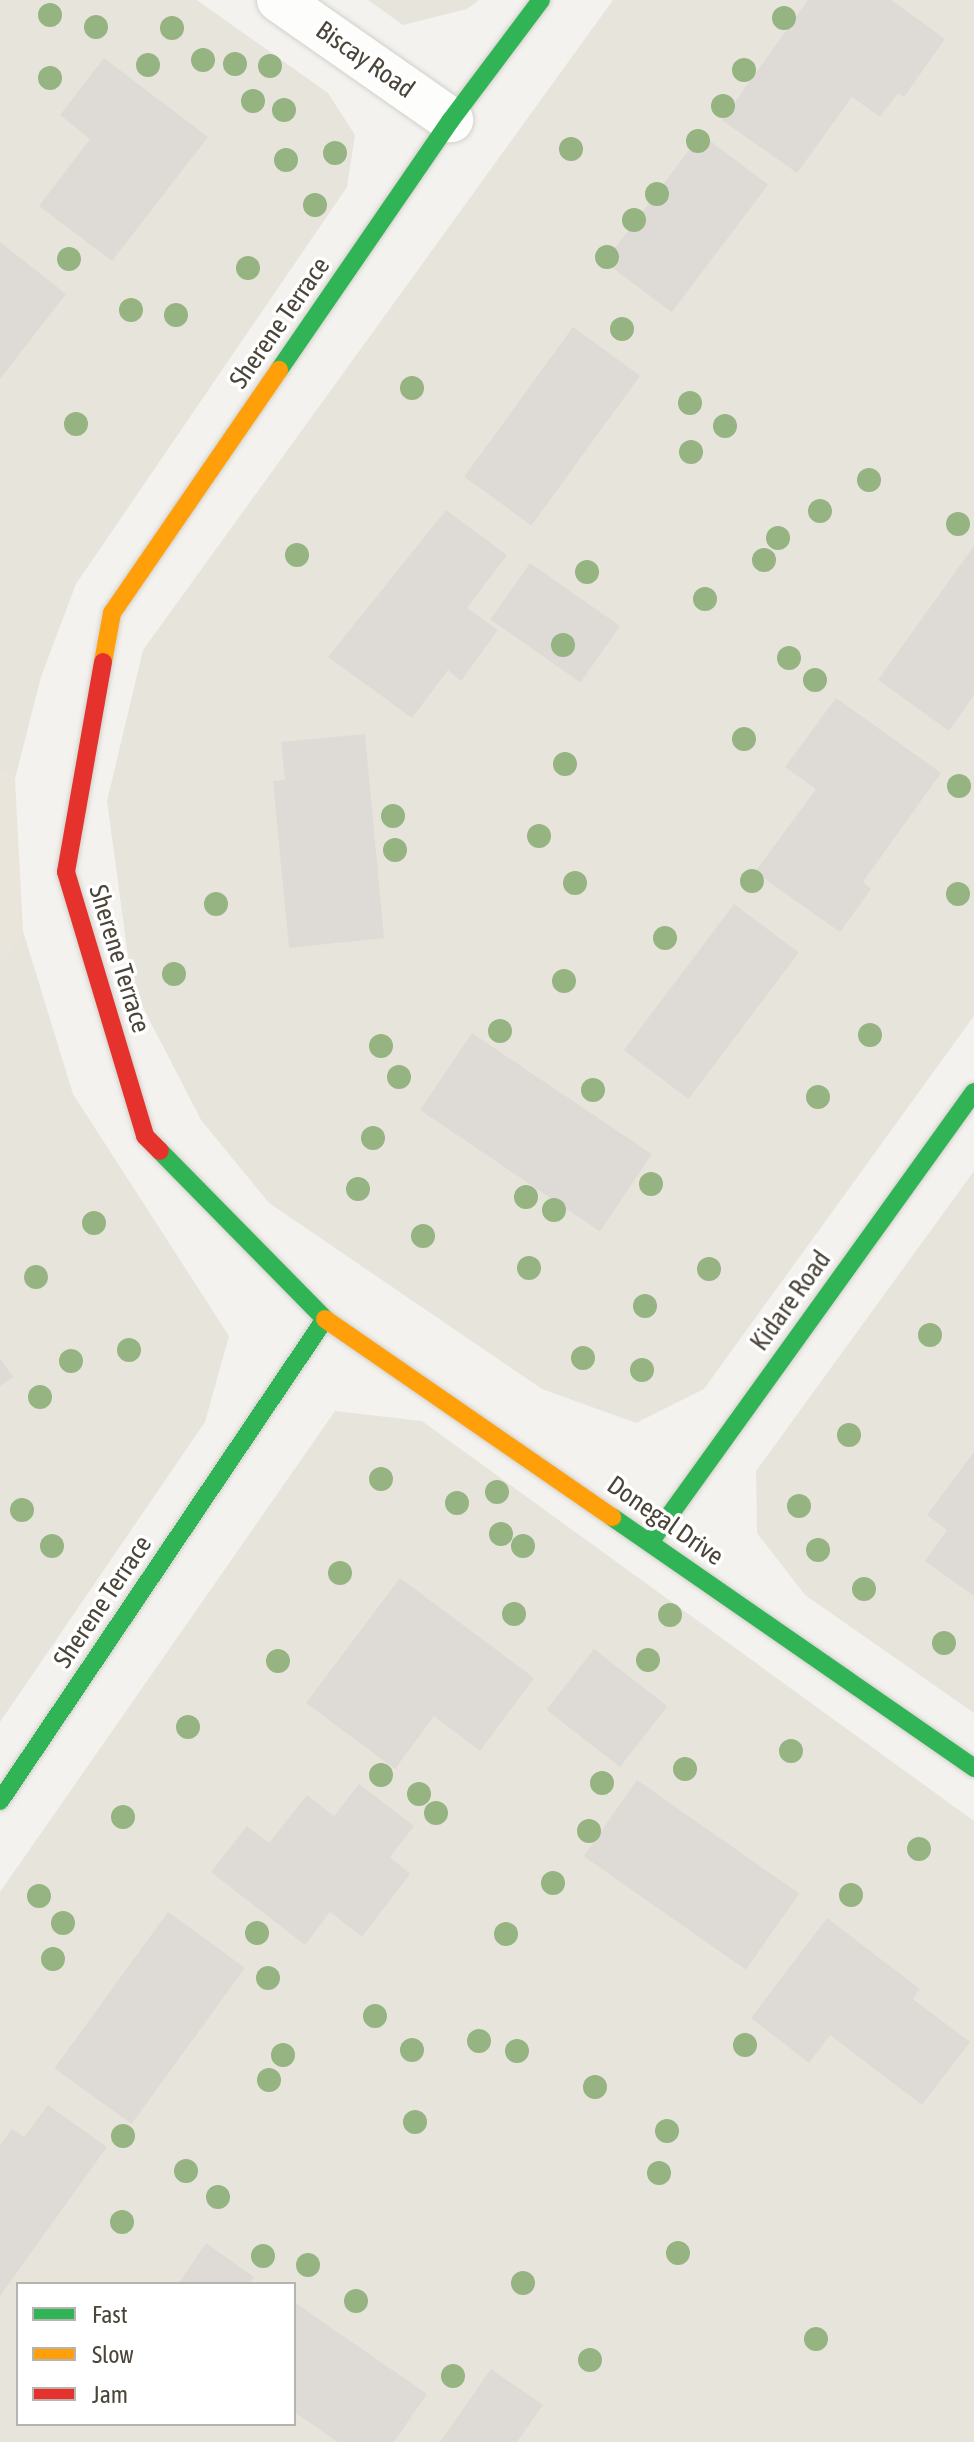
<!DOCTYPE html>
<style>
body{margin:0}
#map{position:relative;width:974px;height:2442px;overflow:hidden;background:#f4f2ee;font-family:"Asap Condensed",sans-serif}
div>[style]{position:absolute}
.residential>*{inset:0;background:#e7e4dc}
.education>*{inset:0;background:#eae5da}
.building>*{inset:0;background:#dedbd6;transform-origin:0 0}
.roads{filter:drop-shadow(0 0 2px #d2d0cb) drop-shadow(0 0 2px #d2d0cb)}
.street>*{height:44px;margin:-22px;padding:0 22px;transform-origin:22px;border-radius:22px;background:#fdfdfc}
.fast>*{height:18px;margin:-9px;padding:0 9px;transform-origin:9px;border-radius:9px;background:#30b455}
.slow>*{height:18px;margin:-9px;padding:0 9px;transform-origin:9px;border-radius:9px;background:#ff9f0a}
.jam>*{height:18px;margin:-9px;padding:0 9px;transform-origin:9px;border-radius:9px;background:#e5322d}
.trees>*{width:24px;height:24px;margin:-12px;border-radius:50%;background:#96b382}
span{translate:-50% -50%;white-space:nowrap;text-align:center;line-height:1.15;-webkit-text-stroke:7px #fff;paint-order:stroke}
.street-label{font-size:26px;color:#4b4439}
.legend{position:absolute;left:16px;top:2282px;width:280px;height:144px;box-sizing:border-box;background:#fff;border:2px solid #b7b4b0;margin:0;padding:10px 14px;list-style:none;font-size:24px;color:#4b4439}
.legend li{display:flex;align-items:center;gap:16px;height:40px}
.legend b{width:40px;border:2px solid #b7b4b0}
</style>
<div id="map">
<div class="residential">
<div style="clip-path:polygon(0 0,197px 0,328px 93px,355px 135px,347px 187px,76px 584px,41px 677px,15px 779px,0 770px)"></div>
<div style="clip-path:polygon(368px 0,479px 0,467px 9px,403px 25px)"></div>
<div style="clip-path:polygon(613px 0,974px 0,974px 1016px,704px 1389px,636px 1423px,542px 1389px,269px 1203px,201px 1120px,132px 986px,107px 801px,143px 650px)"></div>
<div style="clip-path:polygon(23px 931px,73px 1094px,229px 1336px,205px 1422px,0 1722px,0 962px)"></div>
<div style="clip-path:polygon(974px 1171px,974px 1713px,805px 1595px,757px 1533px,756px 1471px)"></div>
<div style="clip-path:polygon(evenodd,335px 1411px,422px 1421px,974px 1821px,974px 2442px,0 2442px,0 1892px,335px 1411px,18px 2284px,294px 2284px,294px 2424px,18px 2424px,18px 2284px)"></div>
</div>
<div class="education">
<div style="clip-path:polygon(0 770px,15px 779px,23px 931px,0 962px)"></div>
</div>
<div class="building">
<div style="clip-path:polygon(808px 0,891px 0,945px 39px,904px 97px,898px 93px,880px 117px,852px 97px,797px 173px,722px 120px)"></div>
<div style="clip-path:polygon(104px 58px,208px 137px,112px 261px,39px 206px,90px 139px,60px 115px)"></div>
<div style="left:701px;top:134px;width:84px;height:160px;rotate:37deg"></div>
<div style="clip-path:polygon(0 242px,66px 294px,0 379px)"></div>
<div style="left:573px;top:327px;width:83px;height:185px;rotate:36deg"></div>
<div style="clip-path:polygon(446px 510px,507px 555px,467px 608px,498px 630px,461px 681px,448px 670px,412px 718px,328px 657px)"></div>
<div style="clip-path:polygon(974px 546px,974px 695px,949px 731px,878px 680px)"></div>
<div style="left:530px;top:563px;width:110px;height:69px;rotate:35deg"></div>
<div style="clip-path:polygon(836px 698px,941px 773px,863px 882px,871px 889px,840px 932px,755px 872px,816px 789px,785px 767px)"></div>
<div style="clip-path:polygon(365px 734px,384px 938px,289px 948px,273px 781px,285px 780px,281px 742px)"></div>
<div style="left:734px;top:904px;width:81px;height:183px;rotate:37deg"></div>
<div style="left:472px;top:1033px;width:217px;height:93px;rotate:34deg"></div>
<div style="clip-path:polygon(0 1358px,13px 1377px,0 1386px)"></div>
<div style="clip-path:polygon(974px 1452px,974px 1596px,925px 1561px,947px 1530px,927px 1515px)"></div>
<div style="clip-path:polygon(400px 1578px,534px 1678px,480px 1751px,434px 1716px,395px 1769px,306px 1703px)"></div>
<div style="left:594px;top:1649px;width:93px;height:77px;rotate:38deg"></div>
<div style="left:637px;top:1780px;width:198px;height:93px;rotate:35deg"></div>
<div style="clip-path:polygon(359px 1784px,414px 1826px,390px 1857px,410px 1874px,362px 1937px,330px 1912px,305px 1945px,211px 1872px,247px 1826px,269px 1843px,307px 1795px,334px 1816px)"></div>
<div style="left:168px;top:1912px;width:95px;height:193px;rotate:36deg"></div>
<div style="clip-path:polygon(827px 1918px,920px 1989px,913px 1999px,970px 2042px,922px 2105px,830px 2035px,809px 2063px,751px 2018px)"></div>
<div style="clip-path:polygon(48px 2105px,107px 2147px,0 2296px,0 2145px,12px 2129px,24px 2137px)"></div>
<div style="clip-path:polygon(206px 2243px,254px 2277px,249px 2284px,178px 2284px)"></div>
<div style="clip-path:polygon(294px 2302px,427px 2394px,394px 2442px,338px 2442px,294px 2412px)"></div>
<div style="clip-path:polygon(491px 2369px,543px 2405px,517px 2442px,440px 2442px)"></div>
</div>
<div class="roads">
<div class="street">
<div style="left:279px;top:0;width:210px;rotate:34.9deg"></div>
</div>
<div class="fast">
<div style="left:279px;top:370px;width:303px;rotate:-55.5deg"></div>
<div style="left:451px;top:120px;width:150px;rotate:-53.1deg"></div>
<div style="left:612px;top:1517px;width:441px;rotate:34.7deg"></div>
<div style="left:651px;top:1541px;width:553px;rotate:-54.27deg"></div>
<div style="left:0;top:1801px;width:581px;rotate:-56.01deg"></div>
<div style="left:325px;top:1319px;width:235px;rotate:-134.5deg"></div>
</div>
<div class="slow">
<div style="left:103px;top:662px;width:50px;rotate:-79.6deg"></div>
<div style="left:112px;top:613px;width:295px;rotate:-55.5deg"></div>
<div style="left:325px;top:1319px;width:349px;rotate:34.6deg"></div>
</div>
<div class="jam">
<div style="left:103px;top:662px;width:213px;rotate:100deg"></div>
<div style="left:66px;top:872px;width:276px;rotate:73.3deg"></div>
<div style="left:145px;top:1136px;width:21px;rotate:45deg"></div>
</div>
</div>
<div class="trees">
<div style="left:50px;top:15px"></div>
<div style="left:784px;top:18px"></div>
<div style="left:96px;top:27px"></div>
<div style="left:172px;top:28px"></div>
<div style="left:203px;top:60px"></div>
<div style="left:235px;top:64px"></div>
<div style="left:148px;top:65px"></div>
<div style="left:270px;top:66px"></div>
<div style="left:744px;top:70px"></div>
<div style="left:50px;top:78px"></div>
<div style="left:253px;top:101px"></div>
<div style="left:723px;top:106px"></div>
<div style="left:284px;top:110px"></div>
<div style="left:698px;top:141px"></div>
<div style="left:571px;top:149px"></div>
<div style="left:335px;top:153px"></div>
<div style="left:286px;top:160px"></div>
<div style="left:657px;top:194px"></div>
<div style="left:315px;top:205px"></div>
<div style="left:634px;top:220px"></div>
<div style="left:607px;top:257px"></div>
<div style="left:69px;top:259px"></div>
<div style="left:248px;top:268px"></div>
<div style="left:131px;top:310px"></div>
<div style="left:176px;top:315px"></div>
<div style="left:622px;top:329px"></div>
<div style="left:412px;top:388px"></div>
<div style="left:690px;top:403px"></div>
<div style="left:76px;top:424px"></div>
<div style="left:725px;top:426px"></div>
<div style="left:691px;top:452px"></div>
<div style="left:869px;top:480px"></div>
<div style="left:820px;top:511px"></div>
<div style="left:958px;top:524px"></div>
<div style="left:778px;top:538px"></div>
<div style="left:297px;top:555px"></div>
<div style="left:764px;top:560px"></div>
<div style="left:587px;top:572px"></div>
<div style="left:705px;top:599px"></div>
<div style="left:563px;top:645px"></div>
<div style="left:789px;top:658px"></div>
<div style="left:815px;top:680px"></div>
<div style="left:744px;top:739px"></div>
<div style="left:565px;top:764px"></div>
<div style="left:959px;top:786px"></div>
<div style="left:393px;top:816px"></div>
<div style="left:539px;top:836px"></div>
<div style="left:395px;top:850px"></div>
<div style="left:752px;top:881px"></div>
<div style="left:575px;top:883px"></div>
<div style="left:958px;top:894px"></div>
<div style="left:216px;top:904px"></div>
<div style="left:665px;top:938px"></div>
<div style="left:174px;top:974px"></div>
<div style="left:564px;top:981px"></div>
<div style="left:500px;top:1031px"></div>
<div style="left:870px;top:1035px"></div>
<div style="left:381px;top:1046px"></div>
<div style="left:399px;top:1077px"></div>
<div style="left:593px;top:1090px"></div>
<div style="left:818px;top:1097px"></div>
<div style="left:373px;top:1138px"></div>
<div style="left:651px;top:1184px"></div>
<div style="left:358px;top:1189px"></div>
<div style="left:526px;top:1197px"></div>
<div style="left:554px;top:1210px"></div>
<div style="left:94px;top:1223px"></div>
<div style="left:423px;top:1236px"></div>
<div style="left:529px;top:1268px"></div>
<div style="left:709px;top:1269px"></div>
<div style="left:36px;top:1277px"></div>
<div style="left:645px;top:1306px"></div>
<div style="left:930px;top:1335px"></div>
<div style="left:129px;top:1350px"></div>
<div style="left:583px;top:1358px"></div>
<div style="left:71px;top:1361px"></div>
<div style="left:642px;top:1370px"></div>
<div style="left:40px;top:1397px"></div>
<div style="left:849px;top:1435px"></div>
<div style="left:381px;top:1479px"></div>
<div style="left:497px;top:1492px"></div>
<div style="left:457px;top:1503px"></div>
<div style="left:799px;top:1506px"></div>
<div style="left:22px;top:1510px"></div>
<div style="left:501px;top:1534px"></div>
<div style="left:52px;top:1546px"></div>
<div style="left:523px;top:1546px"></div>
<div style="left:818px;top:1550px"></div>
<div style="left:340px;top:1573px"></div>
<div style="left:864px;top:1589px"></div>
<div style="left:514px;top:1614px"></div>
<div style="left:670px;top:1615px"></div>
<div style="left:944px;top:1643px"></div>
<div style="left:648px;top:1660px"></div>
<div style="left:278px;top:1661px"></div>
<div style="left:188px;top:1727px"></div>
<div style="left:791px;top:1751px"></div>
<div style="left:685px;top:1769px"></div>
<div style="left:381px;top:1775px"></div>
<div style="left:602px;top:1783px"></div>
<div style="left:419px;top:1794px"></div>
<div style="left:436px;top:1813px"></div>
<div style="left:123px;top:1817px"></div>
<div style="left:589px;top:1831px"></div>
<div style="left:919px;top:1849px"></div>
<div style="left:553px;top:1883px"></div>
<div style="left:851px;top:1895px"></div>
<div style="left:39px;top:1896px"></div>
<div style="left:63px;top:1923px"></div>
<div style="left:257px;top:1933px"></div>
<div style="left:506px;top:1934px"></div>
<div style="left:53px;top:1959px"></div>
<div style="left:268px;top:1978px"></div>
<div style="left:375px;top:2016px"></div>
<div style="left:479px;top:2041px"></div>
<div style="left:745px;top:2045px"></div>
<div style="left:412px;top:2050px"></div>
<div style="left:517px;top:2051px"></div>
<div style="left:283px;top:2055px"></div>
<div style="left:269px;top:2080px"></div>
<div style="left:595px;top:2087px"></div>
<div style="left:415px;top:2122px"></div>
<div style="left:667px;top:2131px"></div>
<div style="left:123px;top:2136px"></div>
<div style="left:186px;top:2171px"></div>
<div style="left:659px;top:2173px"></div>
<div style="left:218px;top:2197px"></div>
<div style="left:122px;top:2222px"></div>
<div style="left:678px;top:2253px"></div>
<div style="left:263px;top:2256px"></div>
<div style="left:308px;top:2265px"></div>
<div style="left:523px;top:2283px"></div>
<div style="left:356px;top:2301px"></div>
<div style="left:816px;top:2339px"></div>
<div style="left:590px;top:2360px"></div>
<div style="left:453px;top:2376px"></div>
</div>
<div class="street-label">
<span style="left:365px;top:60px;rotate:35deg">Biscay Road</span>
<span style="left:280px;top:323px;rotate:-55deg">Sherene Terrace</span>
<span style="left:119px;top:959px;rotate:73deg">Sherene Terrace</span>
<span style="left:791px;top:1301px;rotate:-54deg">Kidare Road</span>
<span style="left:665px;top:1521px;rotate:35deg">Donegal Drive</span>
<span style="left:103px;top:1602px;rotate:-56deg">Sherene Terrace</span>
</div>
<ul class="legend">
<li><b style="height:10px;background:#30b455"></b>Fast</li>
<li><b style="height:10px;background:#ff9f0a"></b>Slow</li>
<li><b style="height:10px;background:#e5322d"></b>Jam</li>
</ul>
</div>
